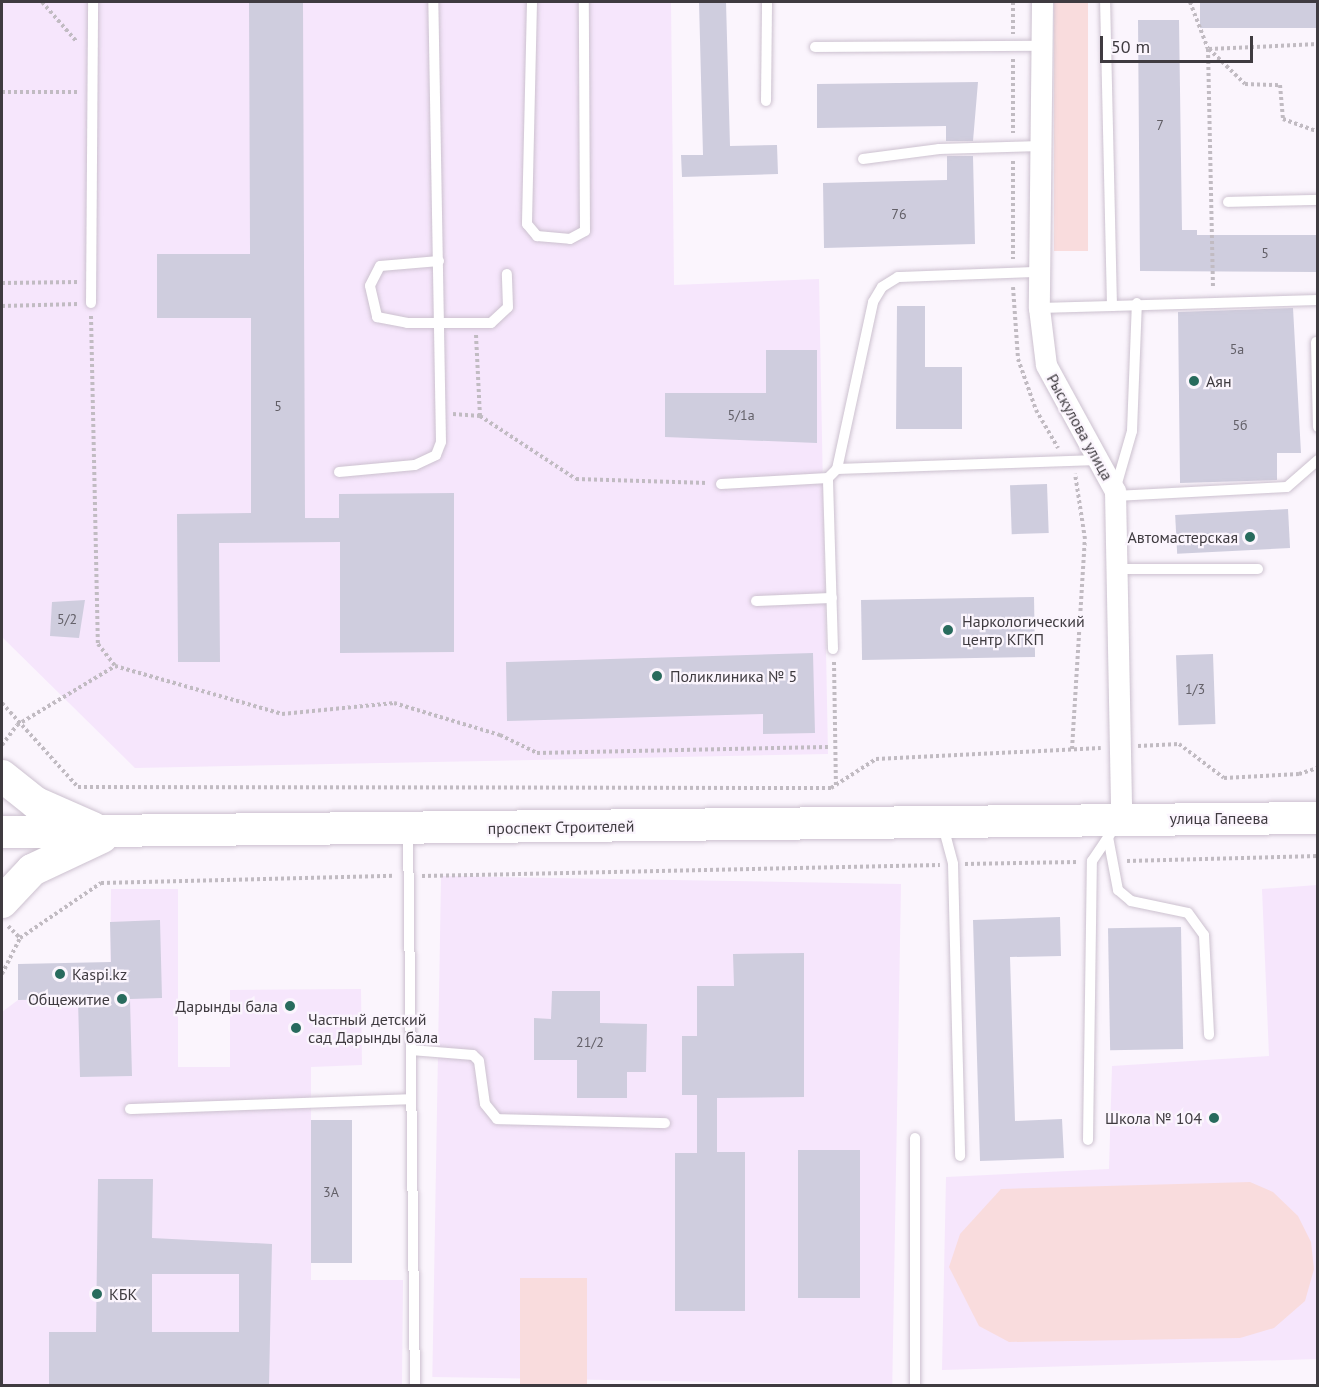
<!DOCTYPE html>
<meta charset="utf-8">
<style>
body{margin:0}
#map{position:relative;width:1319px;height:1387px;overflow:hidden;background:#fbf5fd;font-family:"PT Sans",sans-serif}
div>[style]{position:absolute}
.built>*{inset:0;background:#f6e6fc;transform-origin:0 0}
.green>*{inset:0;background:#f9dcdd;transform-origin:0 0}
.building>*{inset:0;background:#cfcdde;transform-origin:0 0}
.path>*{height:4px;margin-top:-2px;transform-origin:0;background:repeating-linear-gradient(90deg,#c1bbc2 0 3px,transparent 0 6px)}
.roads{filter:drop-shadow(0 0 2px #ccc1cf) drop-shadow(0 0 2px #ccc1cf)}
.lane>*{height:10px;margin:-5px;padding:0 5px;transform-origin:5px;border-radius:5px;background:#fff}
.street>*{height:21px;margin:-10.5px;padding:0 10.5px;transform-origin:10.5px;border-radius:10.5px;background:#fff}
.secondary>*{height:32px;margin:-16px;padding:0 16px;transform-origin:16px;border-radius:16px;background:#fff}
.dots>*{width:16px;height:16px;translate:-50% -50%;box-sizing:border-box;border:3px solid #fbf5fd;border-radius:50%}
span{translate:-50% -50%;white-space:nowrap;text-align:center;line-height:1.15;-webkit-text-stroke:4.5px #fbf5fd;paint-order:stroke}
.number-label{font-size:14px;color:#636068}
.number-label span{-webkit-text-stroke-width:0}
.poi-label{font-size:16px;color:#3f3b40}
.left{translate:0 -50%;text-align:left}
.right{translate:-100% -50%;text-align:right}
.street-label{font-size:16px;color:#3f3b40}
.frame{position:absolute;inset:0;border:3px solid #3f3b40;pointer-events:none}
.scale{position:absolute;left:1100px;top:36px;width:153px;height:27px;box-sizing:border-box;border:3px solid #3f3b40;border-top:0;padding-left:8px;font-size:18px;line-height:21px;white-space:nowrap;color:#3f3b40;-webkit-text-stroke:4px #fbf5fd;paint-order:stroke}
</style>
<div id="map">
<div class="built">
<div style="clip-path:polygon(2px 2px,671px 2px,674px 285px,819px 279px,828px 754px,135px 768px,2px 637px)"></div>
<div style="left:901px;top:884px;width:501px;height:460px;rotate:91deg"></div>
<div style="clip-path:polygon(1317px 885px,1317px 1359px,942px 1370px,946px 1177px,1109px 1169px,1112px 1066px,1269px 1056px,1262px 889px)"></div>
<div style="clip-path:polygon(111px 889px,178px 889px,178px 1067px,230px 1067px,230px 990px,361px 989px,362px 1065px,311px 1067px,311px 1280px,403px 1280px,402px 1385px,2px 1385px,2px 1012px,18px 1000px,110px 998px)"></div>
</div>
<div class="green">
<div style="left:1054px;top:2px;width:34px;height:249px"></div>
<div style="clip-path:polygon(1250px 1182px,1273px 1192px,1298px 1216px,1311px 1242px,1314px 1269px,1305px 1301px,1274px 1328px,1240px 1338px,1009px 1342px,979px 1326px,949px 1267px,960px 1234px,1001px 1189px)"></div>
<div style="left:520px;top:1278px;width:67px;height:107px"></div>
</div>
<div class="building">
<div style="clip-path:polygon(249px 2px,303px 2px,305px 518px,339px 518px,339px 494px,454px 493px,454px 652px,340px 653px,340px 542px,219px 543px,220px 662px,178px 662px,177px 514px,251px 513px,251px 318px,157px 318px,157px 254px,250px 254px)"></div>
<div style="clip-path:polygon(699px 2px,726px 2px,730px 146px,777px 145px,778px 174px,682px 177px,681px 155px,703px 155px)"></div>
<div style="left:1200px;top:2px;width:117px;height:26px"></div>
<div style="clip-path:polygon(1138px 20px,1179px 20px,1182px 230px,1197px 230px,1197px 235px,1317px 235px,1317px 272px,1140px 271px)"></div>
<div style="clip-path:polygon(978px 82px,973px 141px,946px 141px,946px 126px,817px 128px,817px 84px)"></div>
<div style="clip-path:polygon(947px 156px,973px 156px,975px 244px,824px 248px,823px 183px,947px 180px)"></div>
<div style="clip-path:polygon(897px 306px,925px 306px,925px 367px,962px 367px,962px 429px,896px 429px)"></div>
<div style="clip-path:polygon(1293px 308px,1301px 453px,1277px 453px,1277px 480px,1180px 483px,1178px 312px)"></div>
<div style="clip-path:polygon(766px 350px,817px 350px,817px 443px,665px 437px,665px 393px,766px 393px)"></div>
<div style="left:1047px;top:484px;width:49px;height:37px;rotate:88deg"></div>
<div style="left:1288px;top:509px;width:39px;height:113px;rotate:87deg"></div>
<div style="left:1034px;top:597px;width:60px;height:173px;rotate:89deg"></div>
<div style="clip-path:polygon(85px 600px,79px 638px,50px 636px,52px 602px)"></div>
<div style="clip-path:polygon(813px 653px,815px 733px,763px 734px,763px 714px,507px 721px,506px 662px)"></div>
<div style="left:1213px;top:654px;width:70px;height:37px;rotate:88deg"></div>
<div style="clip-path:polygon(1060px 917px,1061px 956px,1010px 957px,1015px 1121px,1062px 1119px,1064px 1158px,980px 1161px,973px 920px)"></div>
<div style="clip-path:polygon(160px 920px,162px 998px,130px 999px,132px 1076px,80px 1077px,78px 999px,18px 1000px,18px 964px,111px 962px,110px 922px)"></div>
<div style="left:1181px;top:927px;width:122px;height:73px;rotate:89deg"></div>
<div style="clip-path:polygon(804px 953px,804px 1097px,717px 1098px,717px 1152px,745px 1152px,745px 1311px,675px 1311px,675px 1153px,697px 1153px,697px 1095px,682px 1095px,682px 1036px,697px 1036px,697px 986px,734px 986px,733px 954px)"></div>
<div style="clip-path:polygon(552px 991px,600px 991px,600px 1023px,647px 1024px,646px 1072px,627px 1072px,627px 1098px,577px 1098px,577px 1060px,534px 1060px,534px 1018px,551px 1019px)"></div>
<div style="left:311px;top:1120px;width:41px;height:143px"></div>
<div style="left:860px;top:1150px;width:148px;height:62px;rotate:90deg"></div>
<div style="clip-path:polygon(evenodd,98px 1179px,153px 1179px,152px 1238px,272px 1244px,269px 1386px,49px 1386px,49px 1332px,96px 1332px,98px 1179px,152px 1274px,239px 1274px,239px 1332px,152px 1332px,152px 1274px)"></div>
</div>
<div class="path">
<div style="left:42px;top:2px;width:53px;rotate:48.8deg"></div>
<div style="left:1013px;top:2px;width:32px;rotate:90deg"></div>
<div style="left:1190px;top:2px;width:50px;rotate:69deg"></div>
<div style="left:1208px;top:49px;width:239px;rotate:88.8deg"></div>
<div style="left:1209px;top:49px;width:50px;rotate:44.2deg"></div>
<div style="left:1245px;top:84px;width:35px;rotate:2deg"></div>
<div style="left:1280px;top:85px;width:34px;rotate:85deg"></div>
<div style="left:1283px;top:119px;width:37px;rotate:20deg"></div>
<div style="left:1209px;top:49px;width:109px;rotate:-2.6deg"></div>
<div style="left:1013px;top:59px;width:74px;rotate:90deg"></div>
<div style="left:2px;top:92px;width:77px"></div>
<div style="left:1013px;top:161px;width:98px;rotate:90deg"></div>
<div style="left:2px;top:283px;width:77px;rotate:-0.7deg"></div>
<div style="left:1013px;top:287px;width:72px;rotate:86deg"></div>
<div style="left:1018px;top:359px;width:54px;rotate:70.6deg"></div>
<div style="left:1036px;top:410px;width:44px;rotate:59.9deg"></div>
<div style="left:2px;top:306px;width:76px;rotate:-1.5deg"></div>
<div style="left:91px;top:316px;width:328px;rotate:88.8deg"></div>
<div style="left:98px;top:644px;width:28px;rotate:52deg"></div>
<div style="left:476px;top:335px;width:81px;rotate:87.2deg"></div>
<div style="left:453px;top:414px;width:27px;rotate:4deg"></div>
<div style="left:480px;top:416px;width:115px;rotate:33.3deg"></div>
<div style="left:576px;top:479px;width:132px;rotate:1.7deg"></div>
<div style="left:834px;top:662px;width:123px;rotate:89.1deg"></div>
<div style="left:2px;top:703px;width:113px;rotate:47.9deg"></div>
<div style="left:78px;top:787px;width:753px;rotate:0.08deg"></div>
<div style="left:831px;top:788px;width:54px;rotate:-32.8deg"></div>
<div style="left:876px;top:759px;width:225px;rotate:-2.8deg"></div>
<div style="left:2px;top:745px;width:25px;rotate:-53deg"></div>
<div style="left:17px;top:725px;width:114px;rotate:-31deg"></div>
<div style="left:115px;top:666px;width:174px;rotate:16deg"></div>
<div style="left:282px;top:714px;width:113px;rotate:-5.6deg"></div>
<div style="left:394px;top:703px;width:111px;rotate:16.8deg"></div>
<div style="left:500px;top:735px;width:41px;rotate:25.9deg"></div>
<div style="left:537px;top:753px;width:291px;rotate:-1.2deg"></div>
<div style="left:1138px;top:746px;width:41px;rotate:-2.8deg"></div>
<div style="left:1179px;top:744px;width:56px;rotate:37.1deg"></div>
<div style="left:1224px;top:778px;width:75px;rotate:-3.1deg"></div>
<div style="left:1299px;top:774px;width:20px;rotate:-18deg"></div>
<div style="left:1072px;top:749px;width:210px;rotate:-86.5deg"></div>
<div style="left:1085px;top:539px;width:66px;rotate:-98.7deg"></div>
<div style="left:1127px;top:861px;width:191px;rotate:-1.5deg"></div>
<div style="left:965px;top:864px;width:113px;rotate:-1deg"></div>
<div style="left:422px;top:876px;width:518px;rotate:-1.22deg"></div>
<div style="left:8px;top:926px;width:17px;rotate:45deg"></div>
<div style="left:2px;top:974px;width:40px;rotate:-63.4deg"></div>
<div style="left:20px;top:938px;width:98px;rotate:-34.2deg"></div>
<div style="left:101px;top:883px;width:293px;rotate:-1.4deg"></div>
</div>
<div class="roads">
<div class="lane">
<div style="left:532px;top:2px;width:222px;rotate:91.3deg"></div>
<div style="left:527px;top:224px;width:16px;rotate:50deg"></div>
<div style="left:537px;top:236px;width:33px;rotate:5deg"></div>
<div style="left:570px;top:239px;width:17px;rotate:-28deg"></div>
<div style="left:585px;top:231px;width:229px;rotate:-90.3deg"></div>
<div style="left:815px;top:47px;width:227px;rotate:-0.3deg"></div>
<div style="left:766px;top:101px;width:99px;rotate:-89.4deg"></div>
<div style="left:863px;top:159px;width:77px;rotate:-7.5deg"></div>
<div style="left:939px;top:149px;width:102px;rotate:-1.7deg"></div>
<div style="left:1228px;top:202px;width:90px;rotate:-1.3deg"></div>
<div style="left:439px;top:261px;width:59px;rotate:175.2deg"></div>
<div style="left:380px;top:266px;width:22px;rotate:117deg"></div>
<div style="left:370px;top:286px;width:32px;rotate:77deg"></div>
<div style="left:377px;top:317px;width:31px;rotate:11deg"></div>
<div style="left:407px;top:323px;width:84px"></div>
<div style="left:491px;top:323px;width:23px;rotate:-43deg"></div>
<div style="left:508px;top:307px;width:33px;rotate:-92deg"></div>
<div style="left:91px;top:303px;width:301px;rotate:-89.6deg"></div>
<div style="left:1112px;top:306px;width:206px;rotate:-1.7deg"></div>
<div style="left:1039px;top:308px;width:73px;rotate:-1.6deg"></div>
<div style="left:1112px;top:306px;width:304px;rotate:-91.3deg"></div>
<div style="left:1316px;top:342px;width:85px;rotate:88.7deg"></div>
<div style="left:837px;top:469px;width:261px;rotate:-2deg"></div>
<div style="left:339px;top:472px;width:76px;rotate:-5.3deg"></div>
<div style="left:415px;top:465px;width:23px;rotate:-25deg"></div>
<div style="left:436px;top:455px;width:14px;rotate:-69deg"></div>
<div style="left:441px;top:442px;width:440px;rotate:-91deg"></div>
<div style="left:721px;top:484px;width:107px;rotate:-3.2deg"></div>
<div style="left:1115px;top:490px;width:61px;rotate:-73.9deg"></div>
<div style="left:1132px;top:431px;width:128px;rotate:-87.8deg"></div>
<div style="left:1115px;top:496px;width:172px;rotate:-3deg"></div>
<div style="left:1287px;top:487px;width:41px;rotate:-41.1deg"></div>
<div style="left:1115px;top:569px;width:143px"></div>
<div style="left:756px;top:601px;width:76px;rotate:-2.3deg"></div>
<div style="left:833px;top:649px;width:171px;rotate:-91.7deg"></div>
<div style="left:828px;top:478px;width:13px;rotate:-45deg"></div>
<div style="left:837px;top:469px;width:171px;rotate:-77.8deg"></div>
<div style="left:873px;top:302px;width:17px;rotate:-59deg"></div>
<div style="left:882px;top:287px;width:19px;rotate:-32deg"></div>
<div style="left:898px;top:277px;width:138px;rotate:-2.1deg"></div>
<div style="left:943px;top:826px;width:39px;rotate:75deg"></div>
<div style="left:953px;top:864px;width:292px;rotate:88.6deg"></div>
<div style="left:408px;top:831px;width:555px;rotate:89.28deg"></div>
<div style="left:1108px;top:837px;width:54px;rotate:79.3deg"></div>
<div style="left:1118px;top:890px;width:17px;rotate:40deg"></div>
<div style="left:1131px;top:901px;width:58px;rotate:11.9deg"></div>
<div style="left:1188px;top:913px;width:27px;rotate:54deg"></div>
<div style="left:1204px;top:935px;width:100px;rotate:87.1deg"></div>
<div style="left:411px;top:1050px;width:62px;rotate:4.6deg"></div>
<div style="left:473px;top:1055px;width:8px;rotate:45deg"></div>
<div style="left:479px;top:1061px;width:43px;rotate:82.1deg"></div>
<div style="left:485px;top:1104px;width:19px;rotate:51deg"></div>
<div style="left:497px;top:1119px;width:168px;rotate:1.4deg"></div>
<div style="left:130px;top:1109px;width:281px;rotate:-2deg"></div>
<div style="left:915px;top:1138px;width:248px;rotate:90deg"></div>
<div style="left:1088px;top:1140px;width:279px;rotate:-89.2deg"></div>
<div style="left:1092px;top:861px;width:45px;rotate:-56deg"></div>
</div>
<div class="street">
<div style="left:1042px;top:2px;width:306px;rotate:90.6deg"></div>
<div style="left:1039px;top:308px;width:57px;rotate:83deg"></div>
<div style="left:1046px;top:365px;width:144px;rotate:61.3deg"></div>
<div style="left:1115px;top:491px;width:326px;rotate:88.9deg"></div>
</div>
<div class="secondary">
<div style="left:2px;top:776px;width:43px;rotate:38.5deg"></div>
<div style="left:36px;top:803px;width:62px;rotate:23.7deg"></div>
<div style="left:2px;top:832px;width:1316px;rotate:-0.61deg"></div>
<div style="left:2px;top:902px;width:44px;rotate:-46.8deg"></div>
<div style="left:32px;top:870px;width:77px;rotate:-25.2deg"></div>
</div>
</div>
<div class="dots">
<div style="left:1194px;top:381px;background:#286b5d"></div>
<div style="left:1250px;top:537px;background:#286b5d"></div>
<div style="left:948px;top:630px;background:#286b5d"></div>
<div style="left:657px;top:676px;background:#286b5d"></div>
<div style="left:60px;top:974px;background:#286b5d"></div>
<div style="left:122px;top:999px;background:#286b5d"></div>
<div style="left:290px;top:1006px;background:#286b5d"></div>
<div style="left:296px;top:1028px;background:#286b5d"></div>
<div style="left:1214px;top:1118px;background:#286b5d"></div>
<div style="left:97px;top:1294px;background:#286b5d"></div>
</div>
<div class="number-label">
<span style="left:1160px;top:125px">7</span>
<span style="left:899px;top:214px">76</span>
<span style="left:1265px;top:253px">5</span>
<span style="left:1237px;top:349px">5а</span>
<span style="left:278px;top:406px">5</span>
<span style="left:741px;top:415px">5/1а</span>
<span style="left:1240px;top:425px">5б</span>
<span style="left:67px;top:619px">5/2</span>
<span style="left:1195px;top:689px">1/3</span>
<span style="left:590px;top:1042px">21/2</span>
<span style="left:331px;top:1192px">3А</span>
</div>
<div class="poi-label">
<span class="left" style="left:1206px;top:381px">Аян</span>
<span class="right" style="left:1238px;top:537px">Автомастерская</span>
<span class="left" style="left:962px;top:630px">Наркологический<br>центр КГКП</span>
<span class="left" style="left:670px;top:676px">Поликлиника № 5</span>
<span class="left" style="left:72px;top:974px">Kaspi.kz</span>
<span class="right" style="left:110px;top:999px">Общежитие</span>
<span class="right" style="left:278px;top:1006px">Дарынды бала</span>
<span class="left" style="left:308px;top:1028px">Частный детский<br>сад Дарынды бала</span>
<span class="right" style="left:1202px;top:1118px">Школа № 104</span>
<span class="left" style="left:109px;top:1294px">КБК</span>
</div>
<div class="street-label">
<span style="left:1080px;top:427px;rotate:61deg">Рыскулова улица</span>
<span style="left:1219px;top:818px">улица Гапеева</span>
<span style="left:561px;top:827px;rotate:-1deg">проспект Строителей</span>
</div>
<div class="frame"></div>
<div class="scale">50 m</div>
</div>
